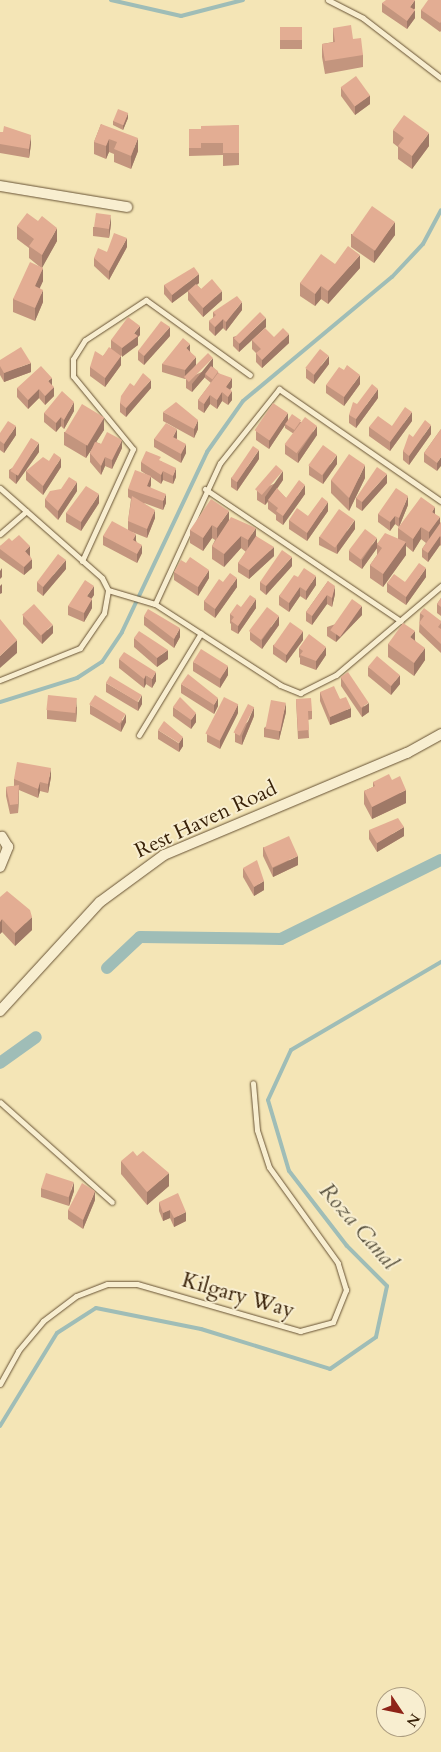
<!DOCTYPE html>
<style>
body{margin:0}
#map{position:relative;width:441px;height:1752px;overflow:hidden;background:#f4e5b6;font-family:Cardo,serif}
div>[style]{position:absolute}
.stream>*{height:4px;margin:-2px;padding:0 2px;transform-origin:2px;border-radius:2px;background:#9fbdb7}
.canal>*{height:12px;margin:-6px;padding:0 6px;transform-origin:6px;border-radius:6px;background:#9fbdb7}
.roads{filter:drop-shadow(0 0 1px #675234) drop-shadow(0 0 1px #675234)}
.service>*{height:5px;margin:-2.5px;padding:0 2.5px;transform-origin:2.5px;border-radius:2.5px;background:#f8eed0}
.minor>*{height:10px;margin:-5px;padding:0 5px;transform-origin:5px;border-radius:5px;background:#f8eed0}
.wall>*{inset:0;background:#c3957e;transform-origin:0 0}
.shaded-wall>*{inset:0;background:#9f7967}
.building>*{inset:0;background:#e3ad93;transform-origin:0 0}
span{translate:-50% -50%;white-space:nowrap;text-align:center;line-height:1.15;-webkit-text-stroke:4px #f8eed0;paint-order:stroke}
.street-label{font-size:21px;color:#382108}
.water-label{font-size:22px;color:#57503d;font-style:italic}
.north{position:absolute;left:376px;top:1687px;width:50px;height:50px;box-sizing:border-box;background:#f8eed0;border:1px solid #ab9c80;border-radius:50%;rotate:124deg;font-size:14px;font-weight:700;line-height:20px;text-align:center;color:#382108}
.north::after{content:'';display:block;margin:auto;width:18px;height:22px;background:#8f2418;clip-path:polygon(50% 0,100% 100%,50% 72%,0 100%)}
</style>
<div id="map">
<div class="stream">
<div style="left:111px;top:0;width:72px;rotate:12.9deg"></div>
<div style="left:181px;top:16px;width:64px;rotate:-14.5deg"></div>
<div style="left:0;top:702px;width:81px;rotate:-17.3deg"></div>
<div style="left:77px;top:678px;width:30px;rotate:-33deg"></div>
<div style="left:102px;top:662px;width:36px;rotate:-56deg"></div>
<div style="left:122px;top:632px;width:199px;rotate:-64.7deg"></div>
<div style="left:207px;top:452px;width:62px;rotate:-54.8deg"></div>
<div style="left:243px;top:401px;width:194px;rotate:-39.8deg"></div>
<div style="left:392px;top:277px;width:45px;rotate:-46.8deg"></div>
<div style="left:423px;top:244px;width:38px;rotate:-62deg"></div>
<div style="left:0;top:1426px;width:109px;rotate:-58.5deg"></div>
<div style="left:57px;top:1333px;width:46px;rotate:-32.7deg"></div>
<div style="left:96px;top:1308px;width:107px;rotate:11.3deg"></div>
<div style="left:201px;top:1329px;width:135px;rotate:17.2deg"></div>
<div style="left:330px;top:1369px;width:56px;rotate:-34.8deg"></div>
<div style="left:376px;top:1337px;width:52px;rotate:-77.8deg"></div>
<div style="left:387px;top:1286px;width:57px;rotate:-135deg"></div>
<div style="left:347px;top:1246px;width:95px;rotate:-127.7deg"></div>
<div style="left:289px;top:1171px;width:74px;rotate:-106.5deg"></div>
<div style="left:268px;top:1100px;width:55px;rotate:-65.3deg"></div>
<div style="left:291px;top:1050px;width:174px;rotate:-30.4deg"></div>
</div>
<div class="canal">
<div style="left:107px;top:968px;width:45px;rotate:-43.2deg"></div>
<div style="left:140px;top:937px;width:141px;rotate:0.8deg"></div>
<div style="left:281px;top:939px;width:178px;rotate:-26.3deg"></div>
<div style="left:0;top:1063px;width:44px;rotate:-35.8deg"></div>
</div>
<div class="roads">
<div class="service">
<div style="left:328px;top:0;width:39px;rotate:27deg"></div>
<div style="left:363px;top:18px;width:98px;rotate:37.6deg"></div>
<div style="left:0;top:488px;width:136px;rotate:41.4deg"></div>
<div style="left:102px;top:578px;width:13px;rotate:63deg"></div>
<div style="left:108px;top:590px;width:49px;rotate:16.6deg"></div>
<div style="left:155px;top:604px;width:149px;rotate:32.9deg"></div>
<div style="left:280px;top:685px;width:22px;rotate:22deg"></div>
<div style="left:300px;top:693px;width:40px;rotate:-26.6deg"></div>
<div style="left:336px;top:675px;width:138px;rotate:-40.3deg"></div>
<div style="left:205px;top:489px;width:236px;rotate:34deg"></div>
<div style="left:0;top:534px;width:35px;rotate:-41deg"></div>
<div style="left:82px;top:561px;width:123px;rotate:-65.5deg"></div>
<div style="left:133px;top:449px;width:94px;rotate:-129.4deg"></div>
<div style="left:73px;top:376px;width:17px;rotate:-90deg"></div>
<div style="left:73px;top:359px;width:22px;rotate:-58deg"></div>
<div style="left:85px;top:340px;width:73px;rotate:-33.3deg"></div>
<div style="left:146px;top:300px;width:128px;rotate:35.8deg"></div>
<div style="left:155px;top:604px;width:155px;rotate:-65.3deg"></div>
<div style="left:220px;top:463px;width:95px;rotate:-51.4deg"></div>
<div style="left:279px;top:389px;width:197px;rotate:34.7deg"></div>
<div style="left:0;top:680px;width:86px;rotate:-21.8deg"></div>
<div style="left:80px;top:648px;width:42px;rotate:-55.6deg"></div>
<div style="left:104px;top:613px;width:23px;rotate:-80deg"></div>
<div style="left:139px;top:735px;width:119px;rotate:-58.7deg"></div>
<div style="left:0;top:1102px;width:150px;rotate:41.8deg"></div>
<div style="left:0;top:1384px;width:38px;rotate:-61deg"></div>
<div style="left:18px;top:1351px;width:39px;rotate:-50deg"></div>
<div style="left:43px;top:1321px;width:41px;rotate:-37.1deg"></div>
<div style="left:76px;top:1296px;width:33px;rotate:-21deg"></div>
<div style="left:107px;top:1284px;width:30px"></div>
<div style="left:137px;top:1284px;width:170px;rotate:16.1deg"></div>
<div style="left:300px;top:1331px;width:34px;rotate:-15deg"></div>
<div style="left:333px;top:1322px;width:35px;rotate:-68deg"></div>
<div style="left:346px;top:1290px;width:28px;rotate:-107deg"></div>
<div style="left:338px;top:1263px;width:118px;rotate:-125.7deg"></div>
<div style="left:269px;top:1167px;width:39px;rotate:-108deg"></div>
<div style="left:257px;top:1130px;width:47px;rotate:-94.9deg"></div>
</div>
<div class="minor">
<div style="left:0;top:186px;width:129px;rotate:9.4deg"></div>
<div style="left:0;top:867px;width:22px;rotate:-68deg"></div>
<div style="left:8px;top:847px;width:12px;rotate:-121deg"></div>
<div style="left:0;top:1011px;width:148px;rotate:-47.5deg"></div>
<div style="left:100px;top:902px;width:79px;rotate:-36.3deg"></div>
<div style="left:164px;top:855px;width:264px;rotate:-22.8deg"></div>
<div style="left:407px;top:753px;width:39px;rotate:-29deg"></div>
</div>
</div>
<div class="wall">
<div style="clip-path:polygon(441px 0,441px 31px,440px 32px,421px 18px,421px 10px)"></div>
<div style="clip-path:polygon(382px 3px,415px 8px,414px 10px,415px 18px,407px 29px,382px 12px)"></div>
<div style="left:280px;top:27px;width:22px;height:22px"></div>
<div style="clip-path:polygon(333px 28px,353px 39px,363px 55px,363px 67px,325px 74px,322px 57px,322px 44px,333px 42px)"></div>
<div style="clip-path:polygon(341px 87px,370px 104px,355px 115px,341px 96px)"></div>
<div style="clip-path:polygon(128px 118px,123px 130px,113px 125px,113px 121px)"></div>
<div style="clip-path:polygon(101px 124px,138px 151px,131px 169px,114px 162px,114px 154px,109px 152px,106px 159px,94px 154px,94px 142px)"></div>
<div style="clip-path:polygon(239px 125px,239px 165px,223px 166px,223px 155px,189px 156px,189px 129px,201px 129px)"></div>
<div style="clip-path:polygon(393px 130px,429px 146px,412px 169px,398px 159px,398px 147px,393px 143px)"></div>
<div style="clip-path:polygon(0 132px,31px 144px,29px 158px,0 153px)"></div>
<div style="clip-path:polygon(111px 224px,109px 238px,93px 236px,93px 227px)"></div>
<div style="clip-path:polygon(17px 226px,57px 241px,42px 267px,43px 281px,39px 288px,43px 302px,35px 321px,13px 312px,13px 299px,40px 267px,29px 258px,29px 248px,17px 239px)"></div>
<div style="clip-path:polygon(351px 234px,395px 235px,374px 263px,351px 247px)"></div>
<div style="clip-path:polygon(127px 247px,109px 280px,94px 266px,94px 258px,107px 252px)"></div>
<div style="clip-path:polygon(335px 264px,360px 268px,328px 304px,321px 299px,315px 306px,300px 296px,300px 283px)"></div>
<div style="clip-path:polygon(199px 283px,197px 285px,201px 289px,222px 300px,203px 317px,188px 300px,188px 291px,172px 303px,164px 294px,164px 285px)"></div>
<div style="clip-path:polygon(242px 310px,226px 331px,223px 328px,215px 336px,209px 330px,209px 321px,213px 318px,213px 312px)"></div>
<div style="clip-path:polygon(266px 327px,239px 352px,233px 346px,233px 337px)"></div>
<div style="clip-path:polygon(140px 335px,138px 337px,138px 345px,121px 356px,121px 365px,105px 387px,90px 376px,90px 367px,103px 356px,111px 348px,111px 340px)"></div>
<div style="clip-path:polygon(170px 336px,144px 365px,138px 360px,138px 351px)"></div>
<div style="clip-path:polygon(274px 337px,289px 343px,262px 368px,256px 362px,256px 353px,252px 349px,252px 340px)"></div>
<div style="clip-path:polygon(190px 351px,196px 365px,185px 379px,162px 372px,162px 364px)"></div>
<div style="clip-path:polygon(0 360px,31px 372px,4px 382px,0 375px)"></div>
<div style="clip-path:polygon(329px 364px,314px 384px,306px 378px,306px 369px)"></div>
<div style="clip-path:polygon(213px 367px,232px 387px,230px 390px,232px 400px,228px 405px,222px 401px,217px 409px,210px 404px,204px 413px,198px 409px,198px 400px,211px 383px,205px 378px,205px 377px,192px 392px,186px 388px,186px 379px)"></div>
<div style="clip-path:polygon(360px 384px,344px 406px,326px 393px,326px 385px)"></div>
<div style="clip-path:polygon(52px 385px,54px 396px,45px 405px,39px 398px,28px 409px,17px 397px,17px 388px)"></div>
<div style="clip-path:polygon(134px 386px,151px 388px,126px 417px,120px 412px,120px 403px)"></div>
<div style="clip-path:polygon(378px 398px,356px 428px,349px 423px,349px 415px)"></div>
<div style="clip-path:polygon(74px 411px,64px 429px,61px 426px,56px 432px,44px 422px,44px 413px)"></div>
<div style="clip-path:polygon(163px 412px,198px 429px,194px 438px,163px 421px)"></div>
<div style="clip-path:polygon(288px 420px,301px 422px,317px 435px,298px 463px,285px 454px,285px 445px,294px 434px,285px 428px,285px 425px,269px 449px,256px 440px,256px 431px)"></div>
<div style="clip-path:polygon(412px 421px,390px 451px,369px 436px,369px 427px,392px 426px)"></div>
<div style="clip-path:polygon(441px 429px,437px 471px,424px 462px,424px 453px)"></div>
<div style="clip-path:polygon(104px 430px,96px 442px,101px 444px,122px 448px,112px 469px,105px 466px,101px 475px,90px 462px,90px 453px,93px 447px,86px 458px,64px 445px,64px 432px)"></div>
<div style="clip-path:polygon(0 433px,16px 435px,4px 453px,0 450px)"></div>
<div style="clip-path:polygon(431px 434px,409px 465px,403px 460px,403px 451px,413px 437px)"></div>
<div style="clip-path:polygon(177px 438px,176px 439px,186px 453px,181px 463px,154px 447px,154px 439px)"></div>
<div style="clip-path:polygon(39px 452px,16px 484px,9px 478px,9px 470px)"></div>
<div style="clip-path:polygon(259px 459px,237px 491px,231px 487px,231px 478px)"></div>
<div style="clip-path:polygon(49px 461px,61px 467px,43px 495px,26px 480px,26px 471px)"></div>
<div style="clip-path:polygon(161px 461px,176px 477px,173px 484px,163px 480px,161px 484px,151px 477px,151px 485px,150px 487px,166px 503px,163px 510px,144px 503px,155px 518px,147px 538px,132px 532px,142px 553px,137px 563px,103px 545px,103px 536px,128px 530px,128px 521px,131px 499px,128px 497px,128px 489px,147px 475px,141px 471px,141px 462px)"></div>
<div style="clip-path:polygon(337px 464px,323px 484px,309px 475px,309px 466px)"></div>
<div style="clip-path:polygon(365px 478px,349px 511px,331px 493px,331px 480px)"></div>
<div style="clip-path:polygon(283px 480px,277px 489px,286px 498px,305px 494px,283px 525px,276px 520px,276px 515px,268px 509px,268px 502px,265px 505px,257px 500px,257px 491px)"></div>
<div style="clip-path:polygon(387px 483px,362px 511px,356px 507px,356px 498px)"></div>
<div style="clip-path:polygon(77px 491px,58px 520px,45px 507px,45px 499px)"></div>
<div style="clip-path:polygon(99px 503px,81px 531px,66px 522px,66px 513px)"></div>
<div style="clip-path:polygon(408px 505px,399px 527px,395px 524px,390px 531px,378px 522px,378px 514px)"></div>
<div style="clip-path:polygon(328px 511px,307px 541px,289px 529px,289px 520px,308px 516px)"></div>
<div style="clip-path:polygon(435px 514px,440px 524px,441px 522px,441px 546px,440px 545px,428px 562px,422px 557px,422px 549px,426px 543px,421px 539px,413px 552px,406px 546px,406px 555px,383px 587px,370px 578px,370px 565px,377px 555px,377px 548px,362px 569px,349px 560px,349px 551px,377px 543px,398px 539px,398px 528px)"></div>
<div style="clip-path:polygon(229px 520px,256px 536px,274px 556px,249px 579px,238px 572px,238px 563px,246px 552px,241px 548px,224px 567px,212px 559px,212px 546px,215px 540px,212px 538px,203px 551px,190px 543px,190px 530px)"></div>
<div style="clip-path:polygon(355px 529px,337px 554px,319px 545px,319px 537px)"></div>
<div style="clip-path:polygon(12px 541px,30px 555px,32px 568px,24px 575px,0 558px,0 546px)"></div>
<div style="clip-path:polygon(292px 566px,266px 595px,260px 590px,260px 582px)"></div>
<div style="clip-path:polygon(66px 569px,43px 596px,37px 591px,37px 582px)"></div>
<div style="clip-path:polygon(174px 572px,209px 578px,198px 596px,174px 580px)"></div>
<div style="clip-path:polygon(298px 577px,316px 585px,306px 600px,300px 596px,289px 612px,279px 605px,279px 596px)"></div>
<div style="clip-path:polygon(426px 577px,406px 605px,387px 592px,387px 583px,405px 582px)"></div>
<div style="clip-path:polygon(328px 581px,335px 594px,332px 607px,327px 604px,312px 625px,306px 621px,306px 612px)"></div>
<div style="clip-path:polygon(223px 582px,237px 587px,215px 618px,204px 610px,204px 601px)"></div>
<div style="clip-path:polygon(94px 595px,91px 599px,92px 608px,84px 622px,68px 615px,68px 606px)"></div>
<div style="clip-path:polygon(441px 598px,441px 616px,437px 613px,437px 604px)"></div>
<div style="clip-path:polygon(241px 607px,256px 608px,238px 634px,231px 630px,231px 624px,230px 623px,230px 614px)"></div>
<div style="clip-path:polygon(420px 613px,441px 621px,441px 653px,419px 632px)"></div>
<div style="clip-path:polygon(23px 615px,53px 633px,42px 644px,23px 624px)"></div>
<div style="clip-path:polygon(362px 615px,336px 642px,327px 636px,327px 627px)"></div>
<div style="clip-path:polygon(144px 616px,180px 637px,174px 648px,144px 625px)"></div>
<div style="clip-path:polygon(279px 625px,262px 649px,250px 640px,250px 632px)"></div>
<div style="clip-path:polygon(134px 638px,168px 659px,157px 667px,134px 647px)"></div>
<div style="clip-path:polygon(303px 640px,286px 663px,273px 654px,273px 645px)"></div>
<div style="clip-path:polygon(415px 640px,425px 660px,414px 676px,388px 657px,388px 644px)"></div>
<div style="clip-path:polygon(299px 648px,326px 655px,316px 670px,300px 664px,300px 658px,299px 657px)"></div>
<div style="clip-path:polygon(119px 659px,156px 681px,152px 688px,146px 684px,144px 688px,119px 668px)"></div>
<div style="clip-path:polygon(193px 662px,228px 675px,220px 688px,193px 671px)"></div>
<div style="clip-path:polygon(368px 667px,400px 684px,391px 695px,368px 676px)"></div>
<div style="clip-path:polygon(341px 677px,369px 712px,362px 717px,341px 686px)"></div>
<div style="clip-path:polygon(106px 683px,142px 704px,138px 711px,106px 692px)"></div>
<div style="clip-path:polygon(181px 684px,218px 706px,214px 714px,181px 693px)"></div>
<div style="clip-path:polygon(320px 692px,340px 699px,351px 717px,330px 725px,320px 701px)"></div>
<div style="clip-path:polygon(296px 699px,312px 711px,312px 719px,308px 720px,309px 738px,298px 739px)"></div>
<div style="clip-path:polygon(90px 705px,126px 722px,121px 732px,90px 714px)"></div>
<div style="clip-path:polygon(77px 707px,76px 722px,47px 719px,47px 710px)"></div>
<div style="clip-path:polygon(173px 707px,196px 722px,191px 729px,173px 716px)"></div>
<div style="clip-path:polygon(286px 712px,279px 740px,264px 737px,264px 728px)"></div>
<div style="clip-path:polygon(238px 713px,220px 749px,207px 742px,207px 734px)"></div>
<div style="clip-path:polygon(254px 716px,242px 745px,235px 742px,235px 733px)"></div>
<div style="clip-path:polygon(158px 730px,183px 746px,179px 752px,158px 739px)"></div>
<div style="clip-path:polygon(51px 777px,48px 793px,40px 791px,38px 798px,19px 790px,18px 813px,10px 814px,6px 796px,6px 787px,14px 786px,14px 779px)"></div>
<div style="clip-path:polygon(392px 780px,406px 803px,372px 819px,364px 804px,364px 791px,373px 787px,373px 782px)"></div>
<div style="clip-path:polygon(369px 830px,404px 836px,377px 852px,369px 839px)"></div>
<div style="clip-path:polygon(263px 847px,298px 865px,273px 877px,263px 856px)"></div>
<div style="clip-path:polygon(243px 868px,264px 890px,254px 896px,243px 877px)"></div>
<div style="clip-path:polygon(0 897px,32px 930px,15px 946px,2px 932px,0 934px)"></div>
<div style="clip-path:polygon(121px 1161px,169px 1186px,147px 1205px,121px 1174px)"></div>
<div style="clip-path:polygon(41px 1188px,74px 1191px,69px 1206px,41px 1197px)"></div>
<div style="clip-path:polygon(95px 1200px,83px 1229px,68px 1219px,68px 1210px)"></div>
<div style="clip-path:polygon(159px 1202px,186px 1221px,174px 1227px,170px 1218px,163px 1221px,159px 1211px)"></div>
</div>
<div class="shaded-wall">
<div style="clip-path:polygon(415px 0,415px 8px,410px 16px,410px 7px)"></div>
<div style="clip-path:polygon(415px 10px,415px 18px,407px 29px,407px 21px)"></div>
<div style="clip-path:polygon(370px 95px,370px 104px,355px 115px,355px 106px)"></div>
<div style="clip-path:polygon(128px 113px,128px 118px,123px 130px,123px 125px)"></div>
<div style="clip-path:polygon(429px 133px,429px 146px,412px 169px,412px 156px)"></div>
<div style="clip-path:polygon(31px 135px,31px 144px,29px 158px,29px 149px)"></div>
<div style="clip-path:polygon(138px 138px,138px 151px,131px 169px,131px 156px)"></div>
<div style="clip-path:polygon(109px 139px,109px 152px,106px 159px,106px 146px)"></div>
<div style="clip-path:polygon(111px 215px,111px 224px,109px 238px,109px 230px)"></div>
<div style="clip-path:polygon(395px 222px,395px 235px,374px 263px,374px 250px)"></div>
<div style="clip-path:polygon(57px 228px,57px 241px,42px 268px,42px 255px)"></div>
<div style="clip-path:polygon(127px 238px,127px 247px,109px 280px,109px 271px)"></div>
<div style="clip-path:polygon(360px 255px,360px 268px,328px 304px,328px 291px)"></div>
<div style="clip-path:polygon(43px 268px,43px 281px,35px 299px,35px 286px)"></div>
<div style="clip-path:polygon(199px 274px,199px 283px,172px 303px,172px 295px)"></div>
<div style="clip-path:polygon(321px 286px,321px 299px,315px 306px,315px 294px)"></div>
<div style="clip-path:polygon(43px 290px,43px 302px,35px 321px,35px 308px)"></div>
<div style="clip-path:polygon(222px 291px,222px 300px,203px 317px,203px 308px)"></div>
<div style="clip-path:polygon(242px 302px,242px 310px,226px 331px,226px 322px)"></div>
<div style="clip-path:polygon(266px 318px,266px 327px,239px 352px,239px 343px)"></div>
<div style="clip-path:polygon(223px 319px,223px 328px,215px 336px,215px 327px)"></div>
<div style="clip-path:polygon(140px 326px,140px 335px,138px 337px,138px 345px,122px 357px,122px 348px)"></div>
<div style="clip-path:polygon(170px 327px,170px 336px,144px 365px,144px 356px)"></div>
<div style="clip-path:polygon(289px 334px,289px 343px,262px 368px,262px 360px)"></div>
<div style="clip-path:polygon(190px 344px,190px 353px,186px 348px)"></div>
<div style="clip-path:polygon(121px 356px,121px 365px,105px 387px,105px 378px)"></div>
<div style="clip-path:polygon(329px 356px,329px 364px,314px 384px,314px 375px)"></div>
<div style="clip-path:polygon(196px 357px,196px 365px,185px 379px,185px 370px)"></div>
<div style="clip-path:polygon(213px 358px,213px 367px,207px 375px,205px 374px,205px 377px,192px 392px,192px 384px)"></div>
<div style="clip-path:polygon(31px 363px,31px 372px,4px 382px,4px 373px)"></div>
<div style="clip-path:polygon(360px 375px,360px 384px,344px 406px,344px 397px)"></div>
<div style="clip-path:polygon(52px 378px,52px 387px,48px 381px)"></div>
<div style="clip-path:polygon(232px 378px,232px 387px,226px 395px,226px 387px)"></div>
<div style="clip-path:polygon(151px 380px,151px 388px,126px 417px,126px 408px)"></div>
<div style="clip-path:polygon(54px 387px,54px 396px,45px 405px,45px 396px)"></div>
<div style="clip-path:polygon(39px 389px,39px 398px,28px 409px,28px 400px)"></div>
<div style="clip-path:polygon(378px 389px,378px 398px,356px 428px,356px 419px)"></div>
<div style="clip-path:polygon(232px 391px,232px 400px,228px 405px,228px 397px)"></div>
<div style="clip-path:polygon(222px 392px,222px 401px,217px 409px,217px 400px)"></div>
<div style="clip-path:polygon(210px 395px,210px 404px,204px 413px,204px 404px)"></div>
<div style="clip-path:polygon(74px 402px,74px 411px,64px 429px,64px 420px)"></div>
<div style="clip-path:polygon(412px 412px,412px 421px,390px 451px,390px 442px)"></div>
<div style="clip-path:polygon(288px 413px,288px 422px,285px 424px,285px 425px,269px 449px,269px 440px)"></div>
<div style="clip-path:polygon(61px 417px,61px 426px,56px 432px,56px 423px)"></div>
<div style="clip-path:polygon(104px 417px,104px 430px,86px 458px,86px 445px)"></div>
<div style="clip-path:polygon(198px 420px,198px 429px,194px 438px,194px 429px)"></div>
<div style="clip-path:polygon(431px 425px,431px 434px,409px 465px,409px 456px)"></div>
<div style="clip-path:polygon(16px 426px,16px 435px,4px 453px,4px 444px)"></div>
<div style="clip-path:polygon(317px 426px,317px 435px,298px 463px,298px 454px)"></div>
<div style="clip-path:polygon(177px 429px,177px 438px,173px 446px,173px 437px)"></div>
<div style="clip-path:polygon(122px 440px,122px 448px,112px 469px,112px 460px)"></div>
<div style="clip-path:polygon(39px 443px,39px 452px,16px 484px,16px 475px)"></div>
<div style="clip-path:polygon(186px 444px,186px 453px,181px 463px,181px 454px)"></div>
<div style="clip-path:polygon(259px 450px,259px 459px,237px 491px,237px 482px)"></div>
<div style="clip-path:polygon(337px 455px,337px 464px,323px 484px,323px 475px)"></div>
<div style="clip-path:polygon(105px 457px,105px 466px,101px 475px,101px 466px)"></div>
<div style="clip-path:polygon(441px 457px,441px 466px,437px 471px,437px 463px)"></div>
<div style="clip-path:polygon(61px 458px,61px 467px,43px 495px,43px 486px)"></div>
<div style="clip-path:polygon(365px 465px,365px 478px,349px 511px,349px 498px)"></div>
<div style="clip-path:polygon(176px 468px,176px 477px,173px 484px,173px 476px)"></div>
<div style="clip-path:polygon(163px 471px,163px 480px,161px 484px,161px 475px)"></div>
<div style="clip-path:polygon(283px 471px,283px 480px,265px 505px,265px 497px)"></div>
<div style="clip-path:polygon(387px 474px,387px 483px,362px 511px,362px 502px)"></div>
<div style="clip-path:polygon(151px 476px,151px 485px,147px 495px,147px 486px)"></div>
<div style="clip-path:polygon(77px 482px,77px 491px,58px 520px,58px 511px)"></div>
<div style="clip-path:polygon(305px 485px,305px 494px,283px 525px,283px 516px)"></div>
<div style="clip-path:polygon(99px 494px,99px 503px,81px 531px,81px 522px)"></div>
<div style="clip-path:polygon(166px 494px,166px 503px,163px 510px,163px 501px)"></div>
<div style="clip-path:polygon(408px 496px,408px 505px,399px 527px,399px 518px)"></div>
<div style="clip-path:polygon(328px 502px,328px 511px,307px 541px,307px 533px)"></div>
<div style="clip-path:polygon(435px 507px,435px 520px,432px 512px)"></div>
<div style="clip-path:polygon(155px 510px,155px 518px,147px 538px,147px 529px)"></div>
<div style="clip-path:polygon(229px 511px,229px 523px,217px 541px,217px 528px)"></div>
<div style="clip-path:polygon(395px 516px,395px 524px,390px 531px,390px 522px)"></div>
<div style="clip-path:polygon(440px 517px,440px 530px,429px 545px,429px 532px)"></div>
<div style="clip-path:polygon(355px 520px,355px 529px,337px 554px,337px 545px)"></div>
<div style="clip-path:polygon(212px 525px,212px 538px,203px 551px,203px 538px)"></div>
<div style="clip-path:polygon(421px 527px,421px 539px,413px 552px,413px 539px)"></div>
<div style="clip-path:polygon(256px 528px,256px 541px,248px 553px,248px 540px)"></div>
<div style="clip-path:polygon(136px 534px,136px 543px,133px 540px)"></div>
<div style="clip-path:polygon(241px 536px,241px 548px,224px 567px,224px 554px)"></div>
<div style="clip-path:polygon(440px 536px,440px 545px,428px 562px,428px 553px)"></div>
<div style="clip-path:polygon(377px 538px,377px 548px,362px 569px,362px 560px)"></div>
<div style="clip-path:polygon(406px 542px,406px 555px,383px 587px,383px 574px)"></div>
<div style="clip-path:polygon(142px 545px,142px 553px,137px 563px,137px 554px)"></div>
<div style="clip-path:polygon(30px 546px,30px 555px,25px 560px,25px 551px)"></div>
<div style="clip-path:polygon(274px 547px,274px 556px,249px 579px,249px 570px)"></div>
<div style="clip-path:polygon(292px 557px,292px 566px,266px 595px,266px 586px)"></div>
<div style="clip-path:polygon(32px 559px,32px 568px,24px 575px,24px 567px)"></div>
<div style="clip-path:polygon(66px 560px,66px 569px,43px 596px,43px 587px)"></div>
<div style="clip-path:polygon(2px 568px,2px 577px,0 579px,0 571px)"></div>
<div style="clip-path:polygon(426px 568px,426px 577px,406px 605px,406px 597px)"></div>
<div style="clip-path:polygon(209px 570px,209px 578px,198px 596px,198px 587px)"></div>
<div style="clip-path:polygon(316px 576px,316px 585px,306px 600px,306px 591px)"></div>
<div style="clip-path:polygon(237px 578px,237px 587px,215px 618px,215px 609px)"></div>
<div style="clip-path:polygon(2px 584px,2px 593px,0 594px,0 586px)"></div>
<div style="clip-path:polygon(94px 586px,94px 595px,87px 605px,87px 596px)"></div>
<div style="clip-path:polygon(335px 586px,335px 594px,332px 607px,332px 598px)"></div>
<div style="clip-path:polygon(300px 587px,300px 596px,289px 612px,289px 603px)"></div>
<div style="clip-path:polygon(327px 595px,327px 604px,312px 625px,312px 616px)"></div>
<div style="clip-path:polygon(92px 599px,92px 608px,84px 622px,84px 613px)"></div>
<div style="clip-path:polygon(256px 599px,256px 608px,238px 634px,238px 626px)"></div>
<div style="clip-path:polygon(362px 606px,362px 615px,336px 642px,336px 634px)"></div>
<div style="clip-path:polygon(279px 616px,279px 625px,262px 649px,262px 640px)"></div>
<div style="clip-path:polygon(53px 625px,53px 633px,42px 644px,42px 635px)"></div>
<div style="clip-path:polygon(180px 628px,180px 637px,174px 648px,174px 639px)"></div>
<div style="clip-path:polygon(303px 631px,303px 640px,286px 663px,286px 654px)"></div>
<div style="clip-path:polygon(415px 631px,415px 644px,410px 637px)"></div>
<div style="clip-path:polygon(17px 640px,17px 653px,0 668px,0 656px)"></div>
<div style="clip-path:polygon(326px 647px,326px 655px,316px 670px,316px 661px)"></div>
<div style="clip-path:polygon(425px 648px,425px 660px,414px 676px,414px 663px)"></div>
<div style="clip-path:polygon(168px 650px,168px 659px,157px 667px,157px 658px)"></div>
<div style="clip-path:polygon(228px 666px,228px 675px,220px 688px,220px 679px)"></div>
<div style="clip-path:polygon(156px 672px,156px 681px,152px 688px,152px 679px)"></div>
<div style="clip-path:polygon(146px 675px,146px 684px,144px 688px,144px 679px)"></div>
<div style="clip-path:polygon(400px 675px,400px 684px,391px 695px,391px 686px)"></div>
<div style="clip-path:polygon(142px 695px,142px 704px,138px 711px,138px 703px)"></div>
<div style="clip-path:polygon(77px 698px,77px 707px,76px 722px,76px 713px)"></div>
<div style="clip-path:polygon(218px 698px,218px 706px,214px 714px,214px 705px)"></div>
<div style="clip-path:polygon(286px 703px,286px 712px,279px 740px,279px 731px)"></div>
<div style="clip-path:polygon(369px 703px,369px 712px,362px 717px,362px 708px)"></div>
<div style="clip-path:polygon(238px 704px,238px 713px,220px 749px,220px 740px)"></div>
<div style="clip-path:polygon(254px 707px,254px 716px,242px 745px,242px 736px)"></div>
<div style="clip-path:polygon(351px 708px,351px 717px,330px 725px,330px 717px)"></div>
<div style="clip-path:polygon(196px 713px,196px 722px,191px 729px,191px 720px)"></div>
<div style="clip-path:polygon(126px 714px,126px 722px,121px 732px,121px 724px)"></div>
<div style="clip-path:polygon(183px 737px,183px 746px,179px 752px,179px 743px)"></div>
<div style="clip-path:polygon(51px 768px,51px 777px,48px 793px,48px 784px)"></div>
<div style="clip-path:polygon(40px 782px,40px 791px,38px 798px,38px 789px)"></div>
<div style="clip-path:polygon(19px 785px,19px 793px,18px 813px,18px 804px)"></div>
<div style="clip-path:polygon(406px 790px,406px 803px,372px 819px,372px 807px)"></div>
<div style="clip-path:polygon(404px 827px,404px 836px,377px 852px,377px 843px)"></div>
<div style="clip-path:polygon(298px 856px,298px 865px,273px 877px,273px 868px)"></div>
<div style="clip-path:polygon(264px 881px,264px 890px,254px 896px,254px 887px)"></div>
<div style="clip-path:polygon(32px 917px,32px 930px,15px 946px,15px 933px)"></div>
<div style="clip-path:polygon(2px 919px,2px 932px,0 934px,0 922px)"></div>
<div style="clip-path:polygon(169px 1173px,169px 1186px,147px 1205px,147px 1192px)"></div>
<div style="clip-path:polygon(74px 1182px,74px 1191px,69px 1206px,69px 1197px)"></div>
<div style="clip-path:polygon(95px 1191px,95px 1200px,83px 1229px,83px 1220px)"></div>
<div style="clip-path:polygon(170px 1210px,170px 1218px,163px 1221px,163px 1213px)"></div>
<div style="clip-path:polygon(186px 1212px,186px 1221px,174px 1227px,174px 1218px)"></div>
</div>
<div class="building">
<div style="clip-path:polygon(386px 0,415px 0,410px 7px,415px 10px,407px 21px,382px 3px)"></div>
<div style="clip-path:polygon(428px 0,441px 0,441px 22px,440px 23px,421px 10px)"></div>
<div style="clip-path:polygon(351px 25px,353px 39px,361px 38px,363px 55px,325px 61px,322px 44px,335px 42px,333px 28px)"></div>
<div style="left:280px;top:27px;width:22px;height:13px"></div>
<div style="left:356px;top:76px;width:24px;height:19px;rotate:54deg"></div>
<div style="left:118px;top:109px;width:11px;height:13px;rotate:22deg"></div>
<div style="clip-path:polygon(404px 115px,429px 133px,412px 156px,398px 146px,404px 138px,393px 130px)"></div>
<div style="clip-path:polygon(101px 124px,138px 138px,131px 156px,114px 149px,117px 142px,109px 139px,106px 146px,94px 142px)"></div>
<div style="clip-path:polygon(239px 125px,239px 153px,223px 153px,223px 143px,201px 143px,201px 126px)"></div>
<div style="clip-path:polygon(4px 126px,31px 135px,29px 149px,0 144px,0 132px,3px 132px)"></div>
<div style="left:189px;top:129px;width:12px;height:19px"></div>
<div style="left:372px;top:206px;width:28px;height:35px;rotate:35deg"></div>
<div style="clip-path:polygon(27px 213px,38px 221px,42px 216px,57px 228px,42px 255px,29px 246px,34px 239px,17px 226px)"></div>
<div style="left:96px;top:213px;width:15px;height:14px;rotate:8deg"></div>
<div style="clip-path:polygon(114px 233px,127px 238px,109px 271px,94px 258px,98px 248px,107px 252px)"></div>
<div style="clip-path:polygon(348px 246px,360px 255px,328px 291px,321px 286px,315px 294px,300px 283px,321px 254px,335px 264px)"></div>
<div style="clip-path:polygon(30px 262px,43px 268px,35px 286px,43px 290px,35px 308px,13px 299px)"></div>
<div style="clip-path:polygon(194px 267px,199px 274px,172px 295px,164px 285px)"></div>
<div style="clip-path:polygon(212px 279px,222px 291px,203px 308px,188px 291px,196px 284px,201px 289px)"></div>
<div style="clip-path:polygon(237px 296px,242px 302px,226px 322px,223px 319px,215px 327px,209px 321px,216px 315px,213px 312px)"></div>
<div style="left:260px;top:312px;width:8px;height:37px;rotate:45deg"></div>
<div style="clip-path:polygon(128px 317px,140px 326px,134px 333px,138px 336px,122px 348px,111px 340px)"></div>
<div style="clip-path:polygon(161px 321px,170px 327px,144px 356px,138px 351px)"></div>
<div style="clip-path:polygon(265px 328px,274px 337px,283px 328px,289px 334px,262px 360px,256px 353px,261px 349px,252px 340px)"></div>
<div style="clip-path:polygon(183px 338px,190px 344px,186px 348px,196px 357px,185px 370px,162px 364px)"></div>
<div style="clip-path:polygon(21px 347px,31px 363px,4px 373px,0 366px,0 360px)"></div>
<div style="clip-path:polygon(109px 347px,121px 356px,105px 378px,90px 367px,95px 351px,103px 356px)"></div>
<div style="left:320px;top:349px;width:11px;height:24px;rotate:38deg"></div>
<div style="left:208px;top:353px;width:7px;height:34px;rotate:45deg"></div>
<div style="clip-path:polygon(347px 365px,360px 375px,344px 397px,326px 385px,339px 367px,344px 370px)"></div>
<div style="clip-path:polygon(41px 366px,52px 378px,48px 381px,54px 387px,45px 396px,39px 389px,28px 400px,17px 388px)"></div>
<div style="left:211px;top:366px;width:9px;height:10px;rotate:36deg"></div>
<div style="clip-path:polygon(143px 373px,151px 380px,126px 408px,120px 403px,121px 396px,130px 383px,134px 386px)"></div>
<div style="clip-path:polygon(218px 373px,232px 378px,226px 387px,232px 391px,228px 397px,222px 392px,217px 400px,210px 395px,204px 404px,198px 400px)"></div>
<div style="clip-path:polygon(372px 384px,378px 389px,356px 419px,349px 415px,353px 402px,357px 404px)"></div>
<div style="clip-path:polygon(62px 391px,74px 402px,64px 420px,61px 417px,56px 423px,44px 413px)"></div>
<div style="clip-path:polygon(176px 402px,198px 420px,194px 429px,163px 412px)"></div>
<div style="left:273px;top:403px;width:18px;height:33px;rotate:34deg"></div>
<div style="left:82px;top:404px;width:26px;height:33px;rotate:31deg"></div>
<div style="clip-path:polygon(405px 407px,412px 412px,390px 442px,369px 427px,378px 416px,392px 426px)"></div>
<div style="left:292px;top:414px;width:11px;height:12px;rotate:34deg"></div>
<div style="left:305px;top:417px;width:15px;height:34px;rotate:37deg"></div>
<div style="clip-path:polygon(425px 420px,431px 425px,409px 456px,403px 451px,409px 434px,413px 437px)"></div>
<div style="clip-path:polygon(8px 421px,16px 426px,4px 444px,0 441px,0 433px)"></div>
<div style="clip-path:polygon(166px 423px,177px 429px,173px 437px,186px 444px,181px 454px,154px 439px)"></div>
<div style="clip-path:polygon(441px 429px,441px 457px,437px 463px,424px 453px)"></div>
<div style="clip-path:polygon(107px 432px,122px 440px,112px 460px,105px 457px,101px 466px,90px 453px,95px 442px,101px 444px)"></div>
<div style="left:31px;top:438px;width:9px;height:39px;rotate:32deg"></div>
<div style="left:323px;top:445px;width:17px;height:25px;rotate:36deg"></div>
<div style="left:253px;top:446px;width:7px;height:39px;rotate:34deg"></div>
<div style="clip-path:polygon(146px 451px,161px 457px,159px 460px,176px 468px,173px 476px,163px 471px,161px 475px,141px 462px)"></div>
<div style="clip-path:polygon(54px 453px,61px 458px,43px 486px,26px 471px,43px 457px,49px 461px)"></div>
<div style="clip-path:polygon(349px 454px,365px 465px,349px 498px,331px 480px)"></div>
<div style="left:276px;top:465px;width:9px;height:32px;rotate:41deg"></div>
<div style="clip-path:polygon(377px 467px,387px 474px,362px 502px,356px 498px)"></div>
<div style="clip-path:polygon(135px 470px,151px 476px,147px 486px,166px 494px,163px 501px,128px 489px)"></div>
<div style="clip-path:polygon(69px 477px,77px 482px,58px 511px,45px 499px,50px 491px,61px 489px)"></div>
<div style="clip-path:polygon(299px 480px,305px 485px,283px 516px,276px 511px,278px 508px,268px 500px,277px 488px,286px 498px)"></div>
<div style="clip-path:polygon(86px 486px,99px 494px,81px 522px,66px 513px)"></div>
<div style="clip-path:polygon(396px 488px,408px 496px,399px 518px,395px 516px,390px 522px,378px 514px)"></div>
<div style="clip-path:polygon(132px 496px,155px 510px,147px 529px,128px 521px)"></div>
<div style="clip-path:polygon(322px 497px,328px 502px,307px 533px,289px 520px,297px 508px,308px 516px)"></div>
<div style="clip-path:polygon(421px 497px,435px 507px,432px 512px,440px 517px,429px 532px,421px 527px,413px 539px,398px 528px)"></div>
<div style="clip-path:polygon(211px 499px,229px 511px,217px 528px,212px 525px,203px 538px,190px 530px)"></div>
<div style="left:339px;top:509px;width:19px;height:34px;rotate:35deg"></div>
<div style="clip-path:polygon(231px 517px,256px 528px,248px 540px,241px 536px,224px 554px,212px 546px)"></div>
<div style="clip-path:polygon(112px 521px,136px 534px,133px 540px,142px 545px,137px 554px,103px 536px)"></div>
<div style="clip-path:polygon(441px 522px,441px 537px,440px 536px,428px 553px,422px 549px)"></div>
<div style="left:365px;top:529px;width:15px;height:27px;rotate:37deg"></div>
<div style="clip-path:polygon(385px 533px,406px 542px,383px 574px,370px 565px,382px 548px,377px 544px)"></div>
<div style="clip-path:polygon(19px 535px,30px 546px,25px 551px,32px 559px,24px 567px,0 549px,0 546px,9px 538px,12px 541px)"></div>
<div style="clip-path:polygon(256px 536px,274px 547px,249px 570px,238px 563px)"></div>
<div style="clip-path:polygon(282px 550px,292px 557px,266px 586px,260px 582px)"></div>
<div style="clip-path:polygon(58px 554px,66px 560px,43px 587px,37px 582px)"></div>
<div style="clip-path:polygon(190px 557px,209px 570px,198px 587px,174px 572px,181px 560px,186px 563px)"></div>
<div style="clip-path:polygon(419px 563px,426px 568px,406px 597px,387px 583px,394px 574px,405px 582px)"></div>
<div style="clip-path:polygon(304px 568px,316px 576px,306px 591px,300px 587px,289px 603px,279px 596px,294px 575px,298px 577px)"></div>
<div style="clip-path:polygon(230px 573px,237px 578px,215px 609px,204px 601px,219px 579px,223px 582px)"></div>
<div style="clip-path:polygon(85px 580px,94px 586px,87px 596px,92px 599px,84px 613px,68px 606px)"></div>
<div style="clip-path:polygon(328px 581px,335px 586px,332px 598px,327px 595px,312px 616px,306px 612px)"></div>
<div style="clip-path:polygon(250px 595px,256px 599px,238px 626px,231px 621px,234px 617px,230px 614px,237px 604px,241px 607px)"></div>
<div style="clip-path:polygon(441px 598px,441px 607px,437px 604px)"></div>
<div style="left:352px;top:599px;width:12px;height:38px;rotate:35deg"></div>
<div style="left:34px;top:604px;width:28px;height:16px;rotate:48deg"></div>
<div style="left:267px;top:607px;width:15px;height:30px;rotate:37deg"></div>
<div style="clip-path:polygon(424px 608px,441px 621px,441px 623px,438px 627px,441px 629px,441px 644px,419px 623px,424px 616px,420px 613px)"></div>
<div style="clip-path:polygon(148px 609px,180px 628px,174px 639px,144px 616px)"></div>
<div style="clip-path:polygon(0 619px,17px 640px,0 656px)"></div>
<div style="left:290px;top:622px;width:16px;height:29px;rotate:35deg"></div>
<div style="clip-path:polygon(403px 623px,415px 631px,410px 637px,425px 648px,414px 663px,388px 644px)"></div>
<div style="clip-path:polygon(139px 631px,168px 650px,157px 658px,134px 638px)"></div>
<div style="clip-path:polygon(309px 634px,326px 647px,316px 661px,300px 655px,303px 651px,299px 648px)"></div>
<div style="left:201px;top:649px;width:32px;height:15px;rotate:32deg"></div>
<div style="clip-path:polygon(124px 652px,156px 672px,152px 679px,146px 675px,144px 679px,119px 659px)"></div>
<div style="left:377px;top:656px;width:30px;height:14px;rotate:40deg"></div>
<div style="left:348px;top:672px;width:37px;height:9px;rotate:56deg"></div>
<div style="clip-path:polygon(188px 674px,218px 698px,214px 705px,181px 684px)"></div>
<div style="left:110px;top:676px;width:37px;height:8px;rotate:31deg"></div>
<div style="clip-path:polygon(334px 686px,340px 699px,346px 697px,351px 708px,330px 717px,320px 692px)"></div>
<div style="left:48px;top:695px;width:29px;height:15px;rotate:6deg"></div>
<div style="left:95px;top:695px;width:36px;height:11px;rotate:32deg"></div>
<div style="clip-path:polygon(180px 697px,196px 713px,191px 720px,173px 707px)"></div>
<div style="left:224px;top:697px;width:16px;height:41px;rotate:27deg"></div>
<div style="clip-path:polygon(311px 698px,312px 711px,308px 711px,309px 730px,298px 731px,296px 699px)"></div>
<div style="left:271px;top:700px;width:15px;height:29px;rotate:11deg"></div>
<div style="left:248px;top:704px;width:7px;height:32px;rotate:27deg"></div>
<div style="clip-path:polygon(164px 721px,183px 737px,179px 743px,158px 730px)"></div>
<div style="clip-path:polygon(17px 762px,51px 768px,48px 784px,40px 782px,38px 789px,14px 779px)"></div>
<div style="clip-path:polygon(389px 774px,392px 780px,400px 776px,406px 790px,372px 807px,364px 791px,375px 786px,373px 782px)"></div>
<div style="clip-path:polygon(19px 785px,18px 804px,10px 805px,6px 787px)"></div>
<div style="clip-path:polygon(398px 818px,404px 827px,377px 843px,369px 830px)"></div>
<div style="left:289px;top:836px;width:22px;height:28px;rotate:66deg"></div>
<div style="clip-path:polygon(257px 860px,264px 881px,254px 887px,243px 868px)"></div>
<div style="clip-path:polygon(7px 891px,30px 910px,32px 917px,15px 933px,2px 919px,0 922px,0 897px)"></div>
<div style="clip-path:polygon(133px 1151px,137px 1156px,143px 1151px,169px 1173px,147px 1192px,121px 1161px)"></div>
<div style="left:46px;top:1173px;width:29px;height:16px;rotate:18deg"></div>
<div style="clip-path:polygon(82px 1183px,95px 1191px,83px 1220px,68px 1210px)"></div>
<div style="clip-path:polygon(178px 1193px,186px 1212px,174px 1218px,170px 1210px,163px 1213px,159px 1202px)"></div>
</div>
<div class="street-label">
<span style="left:206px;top:820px;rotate:-25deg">Rest Haven Road</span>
<span style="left:238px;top:1296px;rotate:16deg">Kilgary Way</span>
</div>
<div class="water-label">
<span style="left:358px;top:1227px;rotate:49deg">Roza Canal</span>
</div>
<div class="north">N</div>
</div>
